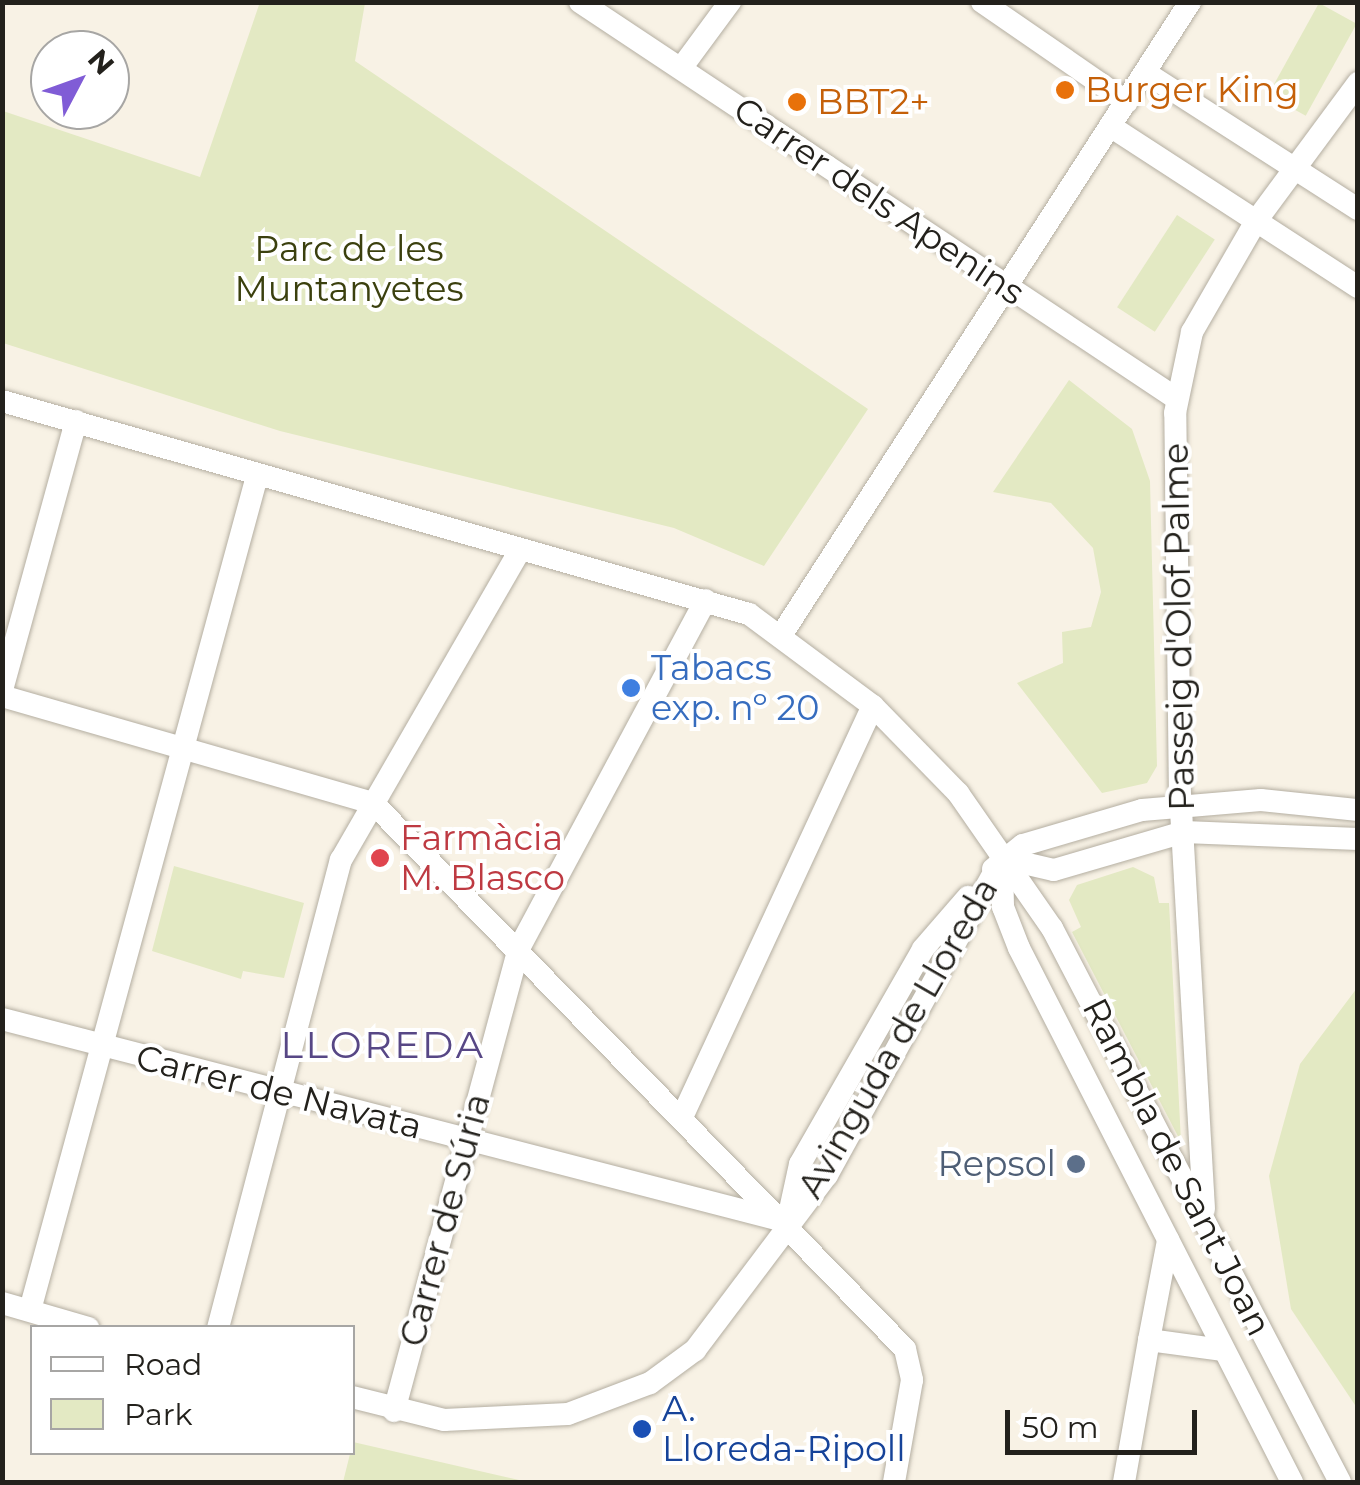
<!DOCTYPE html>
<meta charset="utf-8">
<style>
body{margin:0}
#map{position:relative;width:1360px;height:1485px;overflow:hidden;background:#f8f2e5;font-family:Montserrat,sans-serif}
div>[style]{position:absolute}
.green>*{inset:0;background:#e3e9c3;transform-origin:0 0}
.roads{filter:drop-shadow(0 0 2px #b4aea1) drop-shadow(0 0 2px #b4aea1)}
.street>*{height:22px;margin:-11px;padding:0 11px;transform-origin:11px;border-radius:11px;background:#fff}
.dots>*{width:28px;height:28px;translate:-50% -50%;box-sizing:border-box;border:5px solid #fff;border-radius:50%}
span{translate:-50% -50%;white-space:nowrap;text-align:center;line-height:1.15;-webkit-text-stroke:8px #fff;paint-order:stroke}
.food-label{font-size:35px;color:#c56008}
.left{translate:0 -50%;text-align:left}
.street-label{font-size:35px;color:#23211c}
.park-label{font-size:35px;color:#3b400e}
.shop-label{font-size:35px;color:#366cbe}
.health-label{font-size:35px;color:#be3a42}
.service-label{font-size:35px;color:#4e5e75}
.right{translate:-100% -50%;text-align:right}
.transit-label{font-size:35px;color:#164399}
.neighbourhood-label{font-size:38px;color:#574785;letter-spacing:2.5px}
.frame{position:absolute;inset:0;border:5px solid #23211c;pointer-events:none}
.legend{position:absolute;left:30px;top:1325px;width:325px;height:130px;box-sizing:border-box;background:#fff;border:2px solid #a7a6a4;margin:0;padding:12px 18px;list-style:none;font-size:30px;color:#23211c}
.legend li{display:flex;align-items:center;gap:20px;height:50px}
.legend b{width:50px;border:2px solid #a7a6a4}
.north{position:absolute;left:30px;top:30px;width:100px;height:100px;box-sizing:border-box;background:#fff;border:2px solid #a7a6a4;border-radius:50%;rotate:49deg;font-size:28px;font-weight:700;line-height:40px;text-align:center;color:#23211c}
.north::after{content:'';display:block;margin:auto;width:35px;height:45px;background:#805cd6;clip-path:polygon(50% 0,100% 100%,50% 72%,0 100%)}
.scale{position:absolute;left:1005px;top:1410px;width:192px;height:45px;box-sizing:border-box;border:5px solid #23211c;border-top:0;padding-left:12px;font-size:30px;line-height:35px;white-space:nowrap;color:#23211c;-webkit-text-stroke:8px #fff;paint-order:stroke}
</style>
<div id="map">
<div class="green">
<div style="clip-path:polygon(260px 2px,365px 3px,355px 61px,868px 409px,764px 566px,674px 528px,280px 431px,3px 343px,3px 111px,200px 177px)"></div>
<div style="left:1319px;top:3px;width:43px;height:105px;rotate:29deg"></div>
<div style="left:1177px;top:215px;width:45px;height:110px;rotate:33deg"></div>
<div style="clip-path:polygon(1069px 380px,1132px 429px,1150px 481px,1157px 766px,1147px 783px,1102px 793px,1017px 683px,1063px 663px,1062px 632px,1091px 627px,1101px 592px,1093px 548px,1051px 503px,993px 492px)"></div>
<div style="clip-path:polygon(174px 866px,304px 903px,284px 978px,243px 971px,241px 979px,152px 951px)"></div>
<div style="clip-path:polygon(1133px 867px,1154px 877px,1159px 903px,1169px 903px,1181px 1142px,1072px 932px,1081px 927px,1069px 900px,1077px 885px)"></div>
<div style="clip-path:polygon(1357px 988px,1357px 1408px,1291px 1309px,1269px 1176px,1300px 1064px)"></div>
<div style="clip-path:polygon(353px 1442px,519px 1480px,532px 1482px,343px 1482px)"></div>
</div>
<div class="roads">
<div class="street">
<div style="left:580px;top:2px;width:717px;rotate:33.62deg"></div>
<div style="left:982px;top:2px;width:176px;rotate:34.6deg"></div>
<div style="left:682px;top:67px;width:81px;rotate:-53.6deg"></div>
<div style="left:1146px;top:73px;width:252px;rotate:32.7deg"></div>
<div style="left:1110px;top:126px;width:296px;rotate:33deg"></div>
<div style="left:2px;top:401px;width:777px;rotate:15.92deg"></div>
<div style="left:749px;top:614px;width:154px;rotate:36.6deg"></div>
<div style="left:873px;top:706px;width:122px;rotate:45.7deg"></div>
<div style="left:958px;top:793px;width:165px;rotate:55.2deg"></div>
<div style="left:1052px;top:928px;width:624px;rotate:62.53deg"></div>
<div style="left:782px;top:634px;width:752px;rotate:-57.15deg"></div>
<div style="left:2px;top:690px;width:279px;rotate:-74.6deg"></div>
<div style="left:2px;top:696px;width:386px;rotate:16.1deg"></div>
<div style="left:373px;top:803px;width:762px;rotate:45.74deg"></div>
<div style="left:905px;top:1349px;width:32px;rotate:77deg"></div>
<div style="left:912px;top:1380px;width:104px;rotate:100deg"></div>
<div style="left:1002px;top:858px;width:53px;rotate:13deg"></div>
<div style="left:1054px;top:870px;width:135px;rotate:-16.3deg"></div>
<div style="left:1184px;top:832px;width:174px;rotate:2.3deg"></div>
<div style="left:1002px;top:862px;width:45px;rotate:88.7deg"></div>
<div style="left:1003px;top:907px;width:44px;rotate:68.7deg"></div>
<div style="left:1019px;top:948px;width:600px;rotate:62.92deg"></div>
<div style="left:993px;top:869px;width:38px;rotate:-39deg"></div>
<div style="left:1023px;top:845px;width:124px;rotate:-16.4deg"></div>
<div style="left:1142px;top:810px;width:119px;rotate:-4.8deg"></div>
<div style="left:1261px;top:800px;width:98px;rotate:5.9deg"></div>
<div style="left:2px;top:1019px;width:808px;rotate:14.48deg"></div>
<div style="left:682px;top:1117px;width:453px;rotate:-65.1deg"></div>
<div style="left:1204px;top:1209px;width:412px;rotate:-93.3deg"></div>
<div style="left:1180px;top:798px;width:385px;rotate:-90.7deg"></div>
<div style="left:1175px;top:413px;width:83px;rotate:-78.1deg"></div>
<div style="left:1192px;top:332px;width:128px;rotate:-60deg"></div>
<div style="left:1256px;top:221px;width:172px;rotate:-53.5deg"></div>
<div style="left:788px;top:1219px;width:56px;rotate:-77.7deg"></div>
<div style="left:800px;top:1164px;width:248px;rotate:-60.2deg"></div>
<div style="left:923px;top:949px;width:69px;rotate:-49.1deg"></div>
<div style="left:2px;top:1303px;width:90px;rotate:16.2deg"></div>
<div style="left:30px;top:1310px;width:860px;rotate:-74.77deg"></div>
<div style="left:218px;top:1328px;width:484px;rotate:-75.3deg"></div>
<div style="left:341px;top:860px;width:354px;rotate:-60deg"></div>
<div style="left:1149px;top:1340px;width:102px;rotate:-79.2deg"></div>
<div style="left:352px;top:1397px;width:95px;rotate:14deg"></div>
<div style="left:444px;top:1420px;width:124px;rotate:-2.8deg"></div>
<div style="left:568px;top:1414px;width:88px;rotate:-20.7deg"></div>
<div style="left:650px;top:1383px;width:56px;rotate:-36.3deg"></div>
<div style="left:695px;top:1350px;width:219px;rotate:-53deg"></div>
<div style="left:827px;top:1175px;width:362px;rotate:-61.1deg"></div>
<div style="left:394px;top:1411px;width:477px;rotate:-74.9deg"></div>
<div style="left:518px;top:950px;width:397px;rotate:-61.8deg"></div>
<div style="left:1124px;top:1482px;width:144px;rotate:-80deg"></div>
<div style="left:1149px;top:1340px;width:75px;rotate:7.7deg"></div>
</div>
</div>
<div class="dots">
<div style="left:1065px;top:90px;background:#e8710a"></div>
<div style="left:797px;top:102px;background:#e8710a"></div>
<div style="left:631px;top:688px;background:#3f7fe0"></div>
<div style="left:380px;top:858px;background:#e0444e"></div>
<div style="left:1076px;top:1164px;background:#5c6f8a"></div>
<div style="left:642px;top:1429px;background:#1a4fb4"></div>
</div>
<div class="food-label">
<span class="left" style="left:1085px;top:90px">Burger King</span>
<span class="left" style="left:817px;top:102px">BBT2+</span>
</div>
<div class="street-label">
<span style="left:879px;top:201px;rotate:34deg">Carrer dels Apenins</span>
<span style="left:1179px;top:627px;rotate:-91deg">Passeig d'Olof Palme</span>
<span style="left:898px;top:1038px;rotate:-60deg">Avinguda de Lloreda</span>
<span style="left:279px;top:1092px;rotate:14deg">Carrer de Navata</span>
<span style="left:1177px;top:1167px;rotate:63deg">Rambla de Sant Joan</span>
<span style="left:445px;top:1220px;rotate:-75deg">Carrer de Súria</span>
</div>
<div class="park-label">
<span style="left:349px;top:269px">Parc de les<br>Muntanyetes</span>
</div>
<div class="shop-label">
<span class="left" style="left:651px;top:688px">Tabacs<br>exp. nº 20</span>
</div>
<div class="health-label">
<span class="left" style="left:400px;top:858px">Farmàcia<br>M. Blasco</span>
</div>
<div class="service-label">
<span class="right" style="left:1056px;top:1164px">Repsol</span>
</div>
<div class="transit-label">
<span class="left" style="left:662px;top:1429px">A.<br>Lloreda-Ripoll</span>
</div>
<div class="neighbourhood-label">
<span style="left:383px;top:1045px">LLOREDA</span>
</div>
<div class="frame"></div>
<ul class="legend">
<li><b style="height:12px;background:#fff"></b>Road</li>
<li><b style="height:28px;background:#e3e9c3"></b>Park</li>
</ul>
<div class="north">N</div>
<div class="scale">50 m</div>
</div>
